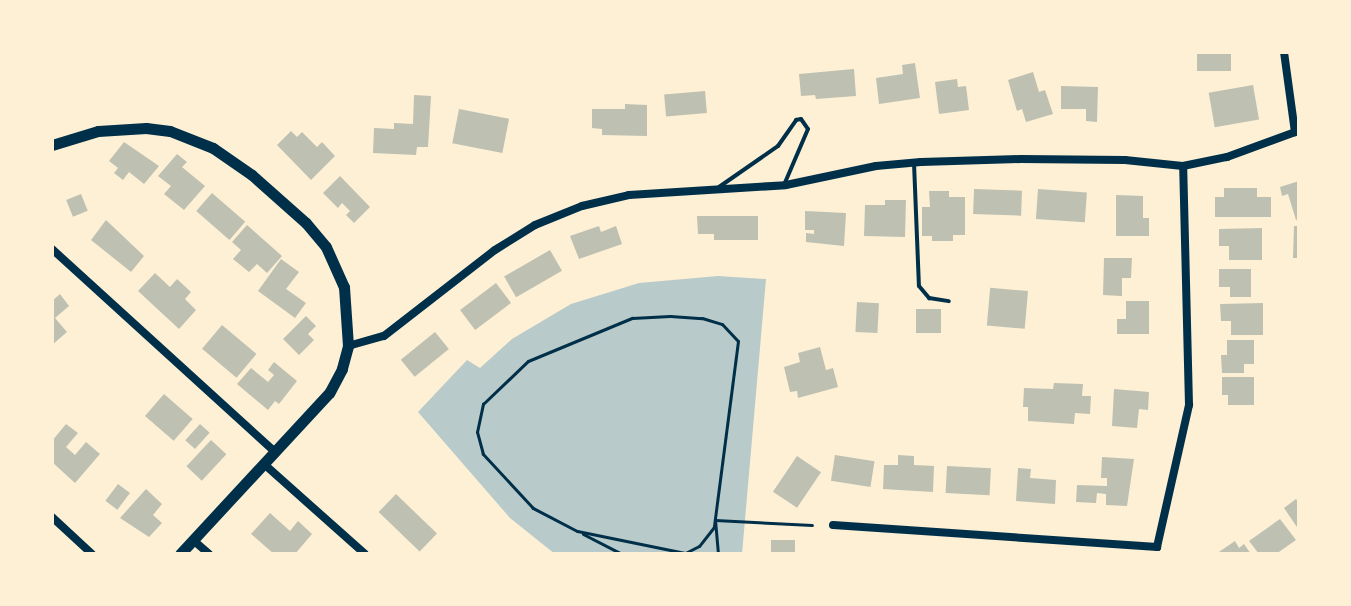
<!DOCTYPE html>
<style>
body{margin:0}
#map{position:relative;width:1351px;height:606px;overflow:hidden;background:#fdf0d5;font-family:Manrope,sans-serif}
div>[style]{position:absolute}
.green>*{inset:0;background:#b9caca}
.building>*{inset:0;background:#bec0b2;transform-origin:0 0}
.path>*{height:3px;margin:-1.5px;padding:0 1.5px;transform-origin:1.5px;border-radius:1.5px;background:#003049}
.service>*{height:4px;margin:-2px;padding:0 2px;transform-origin:2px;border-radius:2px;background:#003049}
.minor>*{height:8px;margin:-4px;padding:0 4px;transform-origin:4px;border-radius:4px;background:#003049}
.tertiary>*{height:11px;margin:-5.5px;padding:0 5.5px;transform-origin:5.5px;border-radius:5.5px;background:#003049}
span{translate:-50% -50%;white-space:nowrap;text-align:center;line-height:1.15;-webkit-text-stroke:8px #fdf0d5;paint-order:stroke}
.frame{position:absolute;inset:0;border:54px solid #fdf0d5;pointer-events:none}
</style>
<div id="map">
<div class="green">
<div style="clip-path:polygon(718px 276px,766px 279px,742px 554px,555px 554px,510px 518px,418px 412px,467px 360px,480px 368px,512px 339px,571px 304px,639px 283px)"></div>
</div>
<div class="building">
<div style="left:1197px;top:52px;width:34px;height:19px"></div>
<div style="clip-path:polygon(915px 63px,920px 98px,879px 104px,876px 78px,903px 74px,902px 65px)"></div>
<div style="clip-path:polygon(854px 69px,856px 96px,816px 99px,815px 95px,801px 96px,799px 74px)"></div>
<div style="clip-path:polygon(1033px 72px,1039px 92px,1045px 90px,1053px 114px,1026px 122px,1022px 109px,1017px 111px,1008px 80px)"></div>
<div style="clip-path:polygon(957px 79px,958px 87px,966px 86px,969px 110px,939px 114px,935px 82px)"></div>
<div style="left:1253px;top:85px;width:35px;height:45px;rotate:80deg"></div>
<div style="clip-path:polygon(1061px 86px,1098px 87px,1097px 122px,1086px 121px,1086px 109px,1061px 109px)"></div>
<div style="left:705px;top:91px;width:22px;height:41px;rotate:85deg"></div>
<div style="clip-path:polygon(414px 95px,431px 96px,428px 147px,417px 147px,416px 155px,373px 153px,374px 128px,394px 129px,394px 123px,413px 124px)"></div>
<div style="clip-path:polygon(625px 104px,647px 105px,647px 136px,602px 135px,602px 129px,592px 128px,592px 109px,625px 109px)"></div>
<div style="left:459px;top:109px;width:51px;height:35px;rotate:11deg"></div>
<div style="clip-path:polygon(291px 131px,297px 137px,302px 132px,317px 147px,322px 142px,335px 156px,311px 180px,277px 145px)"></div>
<div style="clip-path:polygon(124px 142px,159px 166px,144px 184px,129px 172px,123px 180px,114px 173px,118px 168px,109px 161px)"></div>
<div style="clip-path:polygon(177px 154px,187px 162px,182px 167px,205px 186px,184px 210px,164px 194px,171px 186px,158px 176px)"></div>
<div style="clip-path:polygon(340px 176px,370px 207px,354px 223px,346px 215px,350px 211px,342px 203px,338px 208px,323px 193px)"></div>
<div style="clip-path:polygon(1299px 181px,1299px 219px,1296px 220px,1288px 194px,1282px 196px,1280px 187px)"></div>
<div style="clip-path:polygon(1224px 188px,1257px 188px,1257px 197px,1271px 197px,1271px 217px,1215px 217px,1215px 197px,1224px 197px)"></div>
<div style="left:974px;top:189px;width:48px;height:25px;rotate:2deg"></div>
<div style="left:1038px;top:189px;width:49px;height:30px;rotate:4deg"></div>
<div style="clip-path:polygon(929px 191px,949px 191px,949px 197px,965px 197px,965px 235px,953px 235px,953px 241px,932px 241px,932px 236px,922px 236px,922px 207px,930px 207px)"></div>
<div style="left:212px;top:193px;width:44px;height:24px;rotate:41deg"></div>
<div style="left:81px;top:194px;width:18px;height:16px;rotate:68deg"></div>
<div style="clip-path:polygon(1116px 195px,1143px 196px,1143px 218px,1149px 218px,1149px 236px,1116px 236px)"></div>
<div style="clip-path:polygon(885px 200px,906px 200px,905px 237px,864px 236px,865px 205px,885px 205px)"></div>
<div style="clip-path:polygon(805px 211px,846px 213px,844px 246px,806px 242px,806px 233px,814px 234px,814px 230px,805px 230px)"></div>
<div style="clip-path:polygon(697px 216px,758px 216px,758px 240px,714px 240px,714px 234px,698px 234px)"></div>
<div style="clip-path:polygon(106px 220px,144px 256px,131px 272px,91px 240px)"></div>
<div style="clip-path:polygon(247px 225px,282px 256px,267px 273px,257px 264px,249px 272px,233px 259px,241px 250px,232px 242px)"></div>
<div style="clip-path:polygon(599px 226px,601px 232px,616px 226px,622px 244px,579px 259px,570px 236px)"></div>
<div style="clip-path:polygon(1294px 226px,1299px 226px,1299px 258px,1293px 258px)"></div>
<div style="clip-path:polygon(1262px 228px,1262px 260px,1229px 260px,1229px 246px,1219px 246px,1219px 229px)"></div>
<div style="left:550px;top:250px;width:24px;height:53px;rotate:60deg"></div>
<div style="clip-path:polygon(1104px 258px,1132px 258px,1131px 278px,1122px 278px,1122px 296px,1103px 295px)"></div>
<div style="clip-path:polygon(281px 259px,299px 272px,286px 289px,306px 303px,295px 318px,258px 291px)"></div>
<div style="clip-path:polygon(1219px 269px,1251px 269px,1251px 297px,1230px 297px,1230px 287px,1219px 287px)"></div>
<div style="clip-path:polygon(155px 273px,170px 287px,177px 279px,191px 292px,185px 299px,196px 310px,179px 329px,138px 291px)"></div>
<div style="left:496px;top:283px;width:25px;height:45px;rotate:53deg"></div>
<div style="left:1028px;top:291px;width:38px;height:38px;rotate:95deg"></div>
<div style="clip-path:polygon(60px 294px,69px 306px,55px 318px,67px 332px,52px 345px,52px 301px)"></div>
<div style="clip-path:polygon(1126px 301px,1149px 301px,1149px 334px,1117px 334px,1117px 319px,1126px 319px)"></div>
<div style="left:857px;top:302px;width:22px;height:30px;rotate:3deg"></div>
<div style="clip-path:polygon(1263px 303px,1263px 335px,1231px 335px,1231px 321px,1221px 321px,1220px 304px)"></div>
<div style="left:916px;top:309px;width:25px;height:24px"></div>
<div style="clip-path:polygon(306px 316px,316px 326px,308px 334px,314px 340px,299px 355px,283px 339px)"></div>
<div style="left:222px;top:325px;width:45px;height:31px;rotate:40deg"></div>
<div style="left:435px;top:332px;width:22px;height:44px;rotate:51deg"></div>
<div style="clip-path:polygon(1227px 340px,1254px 340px,1254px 364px,1244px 364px,1244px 373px,1222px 373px,1221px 355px,1227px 355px)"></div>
<div style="clip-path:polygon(820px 347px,826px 370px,833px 368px,838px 387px,798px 398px,797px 391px,790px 392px,784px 367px,800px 362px,798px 353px)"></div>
<div style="clip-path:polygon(274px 362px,297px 381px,279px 404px,275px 401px,268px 410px,237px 384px,251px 368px,268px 382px,274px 375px,268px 370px)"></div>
<div style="clip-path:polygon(1222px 377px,1254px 377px,1254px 405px,1228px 405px,1228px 395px,1222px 395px)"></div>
<div style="clip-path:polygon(1054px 383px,1083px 384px,1082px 396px,1091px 396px,1090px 414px,1075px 413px,1074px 424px,1028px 421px,1028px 407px,1023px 407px,1024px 388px,1053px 389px)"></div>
<div style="clip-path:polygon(1114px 389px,1149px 392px,1148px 410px,1139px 409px,1137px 428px,1112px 426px)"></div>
<div style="left:164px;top:394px;width:38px;height:29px;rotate:41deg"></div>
<div style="clip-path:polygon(66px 424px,78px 433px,66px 447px,75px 455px,86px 442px,100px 454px,75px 483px,52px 462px,52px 441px)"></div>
<div style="left:200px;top:424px;width:13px;height:22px;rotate:42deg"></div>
<div style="left:211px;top:440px;width:21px;height:36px;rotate:43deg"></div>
<div style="left:835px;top:455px;width:40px;height:26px;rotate:9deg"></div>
<div style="clip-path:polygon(898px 455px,914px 456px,914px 465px,934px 466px,933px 492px,883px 489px,884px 465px,898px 465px)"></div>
<div style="left:797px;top:456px;width:29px;height:43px;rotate:34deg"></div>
<div style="clip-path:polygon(1102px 457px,1134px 459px,1127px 506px,1106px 505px,1106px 494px,1097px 493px,1096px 503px,1076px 502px,1077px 485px,1107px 486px,1107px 478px,1101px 478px)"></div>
<div style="left:947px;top:466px;width:44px;height:27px;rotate:3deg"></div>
<div style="clip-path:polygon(1018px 468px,1031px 469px,1030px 478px,1056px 480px,1055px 504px,1016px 501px)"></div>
<div style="left:118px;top:484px;width:15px;height:21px;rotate:37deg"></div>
<div style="clip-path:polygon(146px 489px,162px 504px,153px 515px,162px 523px,149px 537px,120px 518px)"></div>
<div style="left:396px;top:494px;width:57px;height:25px;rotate:44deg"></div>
<div style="clip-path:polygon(1296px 499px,1299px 503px,1299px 530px,1284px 508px)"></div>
<div style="clip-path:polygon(270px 513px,290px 531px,298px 521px,312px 534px,295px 554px,274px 554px,251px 534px)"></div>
<div style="clip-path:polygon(1280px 519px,1296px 540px,1276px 554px,1259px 554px,1249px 541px)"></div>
<div style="left:771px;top:540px;width:24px;height:14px"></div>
<div style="clip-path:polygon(1235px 541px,1239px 548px,1244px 544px,1251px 554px,1216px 554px)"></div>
</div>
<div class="path">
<div style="left:670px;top:316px;width:32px;rotate:4deg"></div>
<div style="left:702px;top:318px;width:21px;rotate:17deg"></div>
<div style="left:722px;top:324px;width:23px;rotate:47deg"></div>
<div style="left:738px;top:341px;width:188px;rotate:97.4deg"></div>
<div style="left:714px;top:527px;width:24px;rotate:128deg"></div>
<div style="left:699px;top:546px;width:16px;rotate:153deg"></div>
<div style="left:685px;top:553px;width:110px;rotate:-168.5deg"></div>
<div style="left:577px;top:531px;width:50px;rotate:-152.4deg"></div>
<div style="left:533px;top:508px;width:74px;rotate:-132.8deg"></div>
<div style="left:483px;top:454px;width:23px;rotate:-105deg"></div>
<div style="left:477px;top:432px;width:29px;rotate:-78deg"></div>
<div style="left:483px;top:404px;width:62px;rotate:-43.7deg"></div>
<div style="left:528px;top:361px;width:113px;rotate:-22.5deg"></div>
<div style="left:632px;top:318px;width:38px;rotate:-3deg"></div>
<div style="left:583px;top:534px;width:44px;rotate:27.1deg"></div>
<div style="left:718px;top:554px;width:34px;rotate:-95deg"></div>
<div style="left:715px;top:520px;width:97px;rotate:3deg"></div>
</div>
<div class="service">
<div style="left:914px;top:163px;width:123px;rotate:87.7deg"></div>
<div style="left:919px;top:286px;width:16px;rotate:50deg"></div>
<div style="left:929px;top:298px;width:20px;rotate:9deg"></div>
<div style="left:719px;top:187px;width:72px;rotate:-34.8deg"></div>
<div style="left:778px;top:146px;width:32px;rotate:-55deg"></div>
<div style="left:796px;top:120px;width:5px;rotate:-11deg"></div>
<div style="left:801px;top:119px;width:12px;rotate:55deg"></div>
<div style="left:808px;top:129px;width:61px;rotate:113.2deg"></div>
</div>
<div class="minor">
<div style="left:1284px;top:52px;width:81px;rotate:82.2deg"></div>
<div style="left:52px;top:249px;width:302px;rotate:42.3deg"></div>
<div style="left:348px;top:346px;width:37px;rotate:-16deg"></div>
<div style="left:384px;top:336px;width:140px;rotate:-37.8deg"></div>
<div style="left:495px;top:250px;width:47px;rotate:-32deg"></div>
<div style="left:535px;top:225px;width:51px;rotate:-22deg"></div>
<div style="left:582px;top:206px;width:48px;rotate:-13.2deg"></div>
<div style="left:629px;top:195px;width:157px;rotate:-3.6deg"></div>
<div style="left:786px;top:185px;width:92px;rotate:-11.9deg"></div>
<div style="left:876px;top:166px;width:45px;rotate:-5.1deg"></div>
<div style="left:921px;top:162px;width:100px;rotate:-1.7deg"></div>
<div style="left:1021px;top:159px;width:104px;rotate:0.6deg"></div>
<div style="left:1125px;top:160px;width:58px;rotate:5.9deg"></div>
<div style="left:1183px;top:166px;width:45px;rotate:-11.6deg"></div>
<div style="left:1227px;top:157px;width:72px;rotate:-20.2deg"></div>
<div style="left:264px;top:464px;width:135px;rotate:41.7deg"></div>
<div style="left:52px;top:517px;width:54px;rotate:42.8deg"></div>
<div style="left:833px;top:525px;width:325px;rotate:3.9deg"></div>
<div style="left:1157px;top:547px;width:146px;rotate:-77.3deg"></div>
<div style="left:1189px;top:405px;width:239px;rotate:-91.4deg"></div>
<div style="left:193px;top:540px;width:21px;rotate:41deg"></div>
</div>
<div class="tertiary">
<div style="left:52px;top:145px;width:48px;rotate:-16.9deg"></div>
<div style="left:98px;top:131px;width:48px;rotate:-3.6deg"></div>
<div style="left:146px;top:128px;width:24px;rotate:7deg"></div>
<div style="left:170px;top:131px;width:46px;rotate:21.6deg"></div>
<div style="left:213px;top:148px;width:47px;rotate:34.7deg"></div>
<div style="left:252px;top:175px;width:72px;rotate:41.6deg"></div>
<div style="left:306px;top:223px;width:31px;rotate:50deg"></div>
<div style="left:326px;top:247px;width:44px;rotate:65.8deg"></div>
<div style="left:344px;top:287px;width:59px;rotate:86.1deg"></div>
<div style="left:348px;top:346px;width:24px;rotate:105deg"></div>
<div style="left:342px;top:369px;width:27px;rotate:118deg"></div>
<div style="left:329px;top:393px;width:219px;rotate:132.8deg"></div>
</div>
<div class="frame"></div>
</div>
